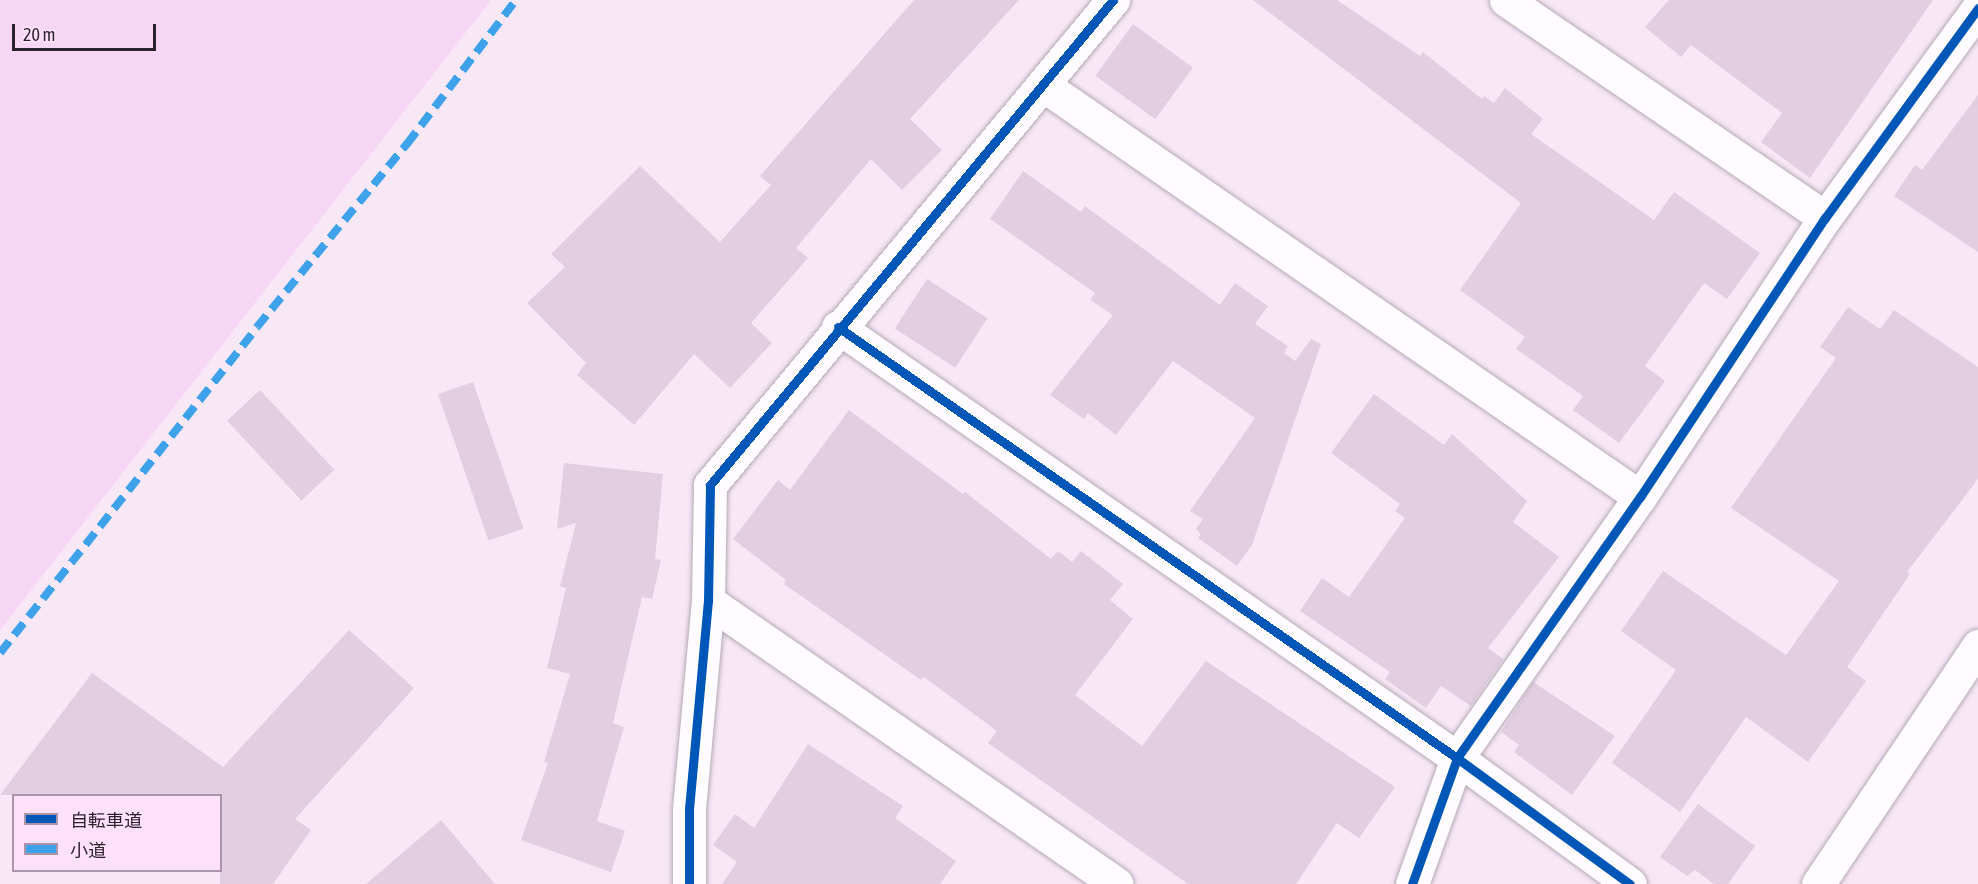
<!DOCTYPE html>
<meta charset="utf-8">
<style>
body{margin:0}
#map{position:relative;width:1978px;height:884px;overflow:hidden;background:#f8e8f6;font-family:"Asap Condensed","Noto Sans JP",sans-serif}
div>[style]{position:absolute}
.green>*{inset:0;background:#f7d5f4}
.building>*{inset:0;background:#e2cee0;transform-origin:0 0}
.roads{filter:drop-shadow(0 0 2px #b5a9b4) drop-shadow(0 0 2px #b5a9b4)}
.minor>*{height:33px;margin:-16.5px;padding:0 16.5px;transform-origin:16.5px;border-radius:16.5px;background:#fefcfe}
.quiet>*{height:8px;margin-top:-4px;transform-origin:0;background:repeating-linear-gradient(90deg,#3ea2eb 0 15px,transparent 0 23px)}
.cycleway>*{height:9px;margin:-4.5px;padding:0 4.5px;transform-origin:4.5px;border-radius:4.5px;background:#0057b8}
span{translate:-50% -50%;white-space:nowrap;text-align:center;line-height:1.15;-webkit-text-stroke:4.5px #ffe1fc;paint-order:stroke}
.legend{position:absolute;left:12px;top:794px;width:210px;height:78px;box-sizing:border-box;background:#ffe1fc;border:2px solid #ab95a9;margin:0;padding:8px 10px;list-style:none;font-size:18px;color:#2c222c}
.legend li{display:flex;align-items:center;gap:12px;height:30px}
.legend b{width:30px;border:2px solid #ab95a9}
.scale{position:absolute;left:12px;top:24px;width:144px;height:27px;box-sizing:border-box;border:3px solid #2c222c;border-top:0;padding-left:8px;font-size:18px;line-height:21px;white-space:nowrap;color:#2c222c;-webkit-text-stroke:4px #ffe1fc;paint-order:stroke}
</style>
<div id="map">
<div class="green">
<div style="clip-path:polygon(0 0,491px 0,0 630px)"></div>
</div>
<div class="building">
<div style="clip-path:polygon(914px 0,1019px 0,910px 119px,942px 150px,902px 190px,871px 159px,796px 248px,808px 258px,751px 323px,772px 343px,730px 388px,694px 354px,634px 425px,577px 375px,586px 363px,527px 303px,565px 267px,551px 254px,640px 166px,720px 242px,771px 185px,760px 176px)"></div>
<div style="clip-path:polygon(1253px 0,1337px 0,1420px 56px,1423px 52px,1482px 99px,1484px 96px,1494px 103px,1505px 88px,1543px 119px,1531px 134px,1654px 220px,1674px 192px,1760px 253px,1727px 299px,1704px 283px,1645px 366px,1665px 381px,1619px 443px,1573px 410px,1583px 396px,1516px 349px,1525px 337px,1460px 290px,1521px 203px)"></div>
<div style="clip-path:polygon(1669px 0,1933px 0,1810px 178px,1761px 142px,1782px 113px,1691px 45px,1681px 57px,1645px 27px)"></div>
<div style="left:1133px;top:24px;width:74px;height:64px;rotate:36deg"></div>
<div style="clip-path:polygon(1978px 95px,1978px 252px,1894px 196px,1915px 165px,1922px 170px)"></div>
<div style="clip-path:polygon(1023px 171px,1081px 212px,1085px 206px,1220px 305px,1235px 283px,1268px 306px,1255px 324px,1288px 346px,1284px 353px,1295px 361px,1311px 339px,1321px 344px,1252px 545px,1237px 566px,1198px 538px,1201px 534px,1196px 529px,1203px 519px,1190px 511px,1255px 418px,1173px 361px,1116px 435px,1088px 413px,1084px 419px,1050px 395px,1113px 315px,1090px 300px,1095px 293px,990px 219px)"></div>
<div style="left:927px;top:279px;width:72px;height:59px;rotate:33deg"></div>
<div style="clip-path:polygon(1848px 307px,1880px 329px,1894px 310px,1978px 367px,1978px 479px,1907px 572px,1910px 574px,1847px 667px,1866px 681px,1808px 762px,1746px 717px,1680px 812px,1612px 763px,1676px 670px,1621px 631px,1663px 571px,1786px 655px,1839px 581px,1731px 508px,1836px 358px,1820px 347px)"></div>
<div style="left:473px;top:382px;width:155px;height:37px;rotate:71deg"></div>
<div style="left:260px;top:390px;width:109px;height:45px;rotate:47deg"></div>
<div style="clip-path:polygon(1374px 394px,1444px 445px,1452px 434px,1527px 501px,1513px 522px,1559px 557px,1488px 648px,1503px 659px,1471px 706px,1441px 686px,1426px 708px,1385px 679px,1390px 672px,1300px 611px,1322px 578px,1349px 597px,1405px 518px,1395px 511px,1400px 504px,1331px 453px)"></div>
<div style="clip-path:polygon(849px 410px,963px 494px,965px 492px,1051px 559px,1058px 551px,1072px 562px,1081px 551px,1123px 584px,1110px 600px,1133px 619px,1075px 695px,1142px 746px,1206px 661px,1395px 787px,1359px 838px,1337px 823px,1296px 884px,1188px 884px,988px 743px,997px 731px,924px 677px,921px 680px,784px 584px,786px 580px,733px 539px,778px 480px,790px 490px)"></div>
<div style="clip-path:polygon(564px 463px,663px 474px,655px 559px,661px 560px,652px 599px,642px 597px,613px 723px,624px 727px,597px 821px,625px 831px,611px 872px,521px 840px,548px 763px,544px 762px,570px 674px,547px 668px,566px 588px,560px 586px,576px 523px,557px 529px)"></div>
<div style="clip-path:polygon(349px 630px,414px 688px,295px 819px,311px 830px,273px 884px,220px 884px,220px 795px,0 795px,92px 673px,223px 767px)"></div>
<div style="clip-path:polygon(1533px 682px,1615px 736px,1572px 795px,1514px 752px,1519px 745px,1501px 732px)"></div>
<div style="clip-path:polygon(808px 744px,903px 806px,895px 818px,956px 861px,940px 884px,722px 884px,737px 862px,713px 845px,735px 814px,754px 828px)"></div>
<div style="clip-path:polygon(1698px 804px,1755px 846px,1728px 884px,1714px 884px,1695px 870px,1687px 876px,1660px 857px)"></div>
<div style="clip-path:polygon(441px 820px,495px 884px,366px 884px)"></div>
</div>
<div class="roads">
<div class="minor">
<div style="left:1506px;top:0;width:386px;rotate:34.3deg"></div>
<div style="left:1043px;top:85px;width:725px;rotate:34.61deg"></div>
<div style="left:838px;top:327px;width:754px;rotate:34.85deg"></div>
<div style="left:1457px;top:758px;width:214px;rotate:36.1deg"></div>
<div style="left:708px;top:601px;width:497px;rotate:34.7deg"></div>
<div style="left:689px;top:884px;width:75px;rotate:-90deg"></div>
<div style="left:689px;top:809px;width:209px;rotate:-84.8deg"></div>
<div style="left:708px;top:601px;width:116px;rotate:-89deg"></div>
<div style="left:710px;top:485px;width:631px;rotate:-50.28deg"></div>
<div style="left:1412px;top:884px;width:134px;rotate:-70.3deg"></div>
<div style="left:1457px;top:758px;width:319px;rotate:-55deg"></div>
<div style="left:1640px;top:497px;width:335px;rotate:-56.5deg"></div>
<div style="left:1825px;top:218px;width:260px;rotate:-53.9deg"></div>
<div style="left:1818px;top:884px;width:287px;rotate:-56.1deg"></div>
</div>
</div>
<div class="quiet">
<div style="left:0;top:653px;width:415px;rotate:-51.7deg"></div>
<div style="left:257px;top:327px;width:237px;rotate:-50.7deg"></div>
<div style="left:407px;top:144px;width:181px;rotate:-52.9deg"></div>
</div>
<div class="cycleway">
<div style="left:838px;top:327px;width:754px;rotate:34.85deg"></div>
<div style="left:1457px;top:758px;width:214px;rotate:36.1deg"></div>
<div style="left:689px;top:884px;width:75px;rotate:-90deg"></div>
<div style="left:689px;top:809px;width:209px;rotate:-84.8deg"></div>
<div style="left:708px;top:601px;width:116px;rotate:-89deg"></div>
<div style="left:710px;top:485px;width:631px;rotate:-50.28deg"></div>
<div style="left:1412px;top:884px;width:134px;rotate:-70.3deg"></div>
<div style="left:1457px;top:758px;width:319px;rotate:-55deg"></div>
<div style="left:1640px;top:497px;width:335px;rotate:-56.5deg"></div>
<div style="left:1825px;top:218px;width:260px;rotate:-53.9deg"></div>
</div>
<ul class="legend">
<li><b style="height:8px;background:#0057b8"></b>自転車道</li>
<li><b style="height:8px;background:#3ea2eb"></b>小道</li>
</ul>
<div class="scale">20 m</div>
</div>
